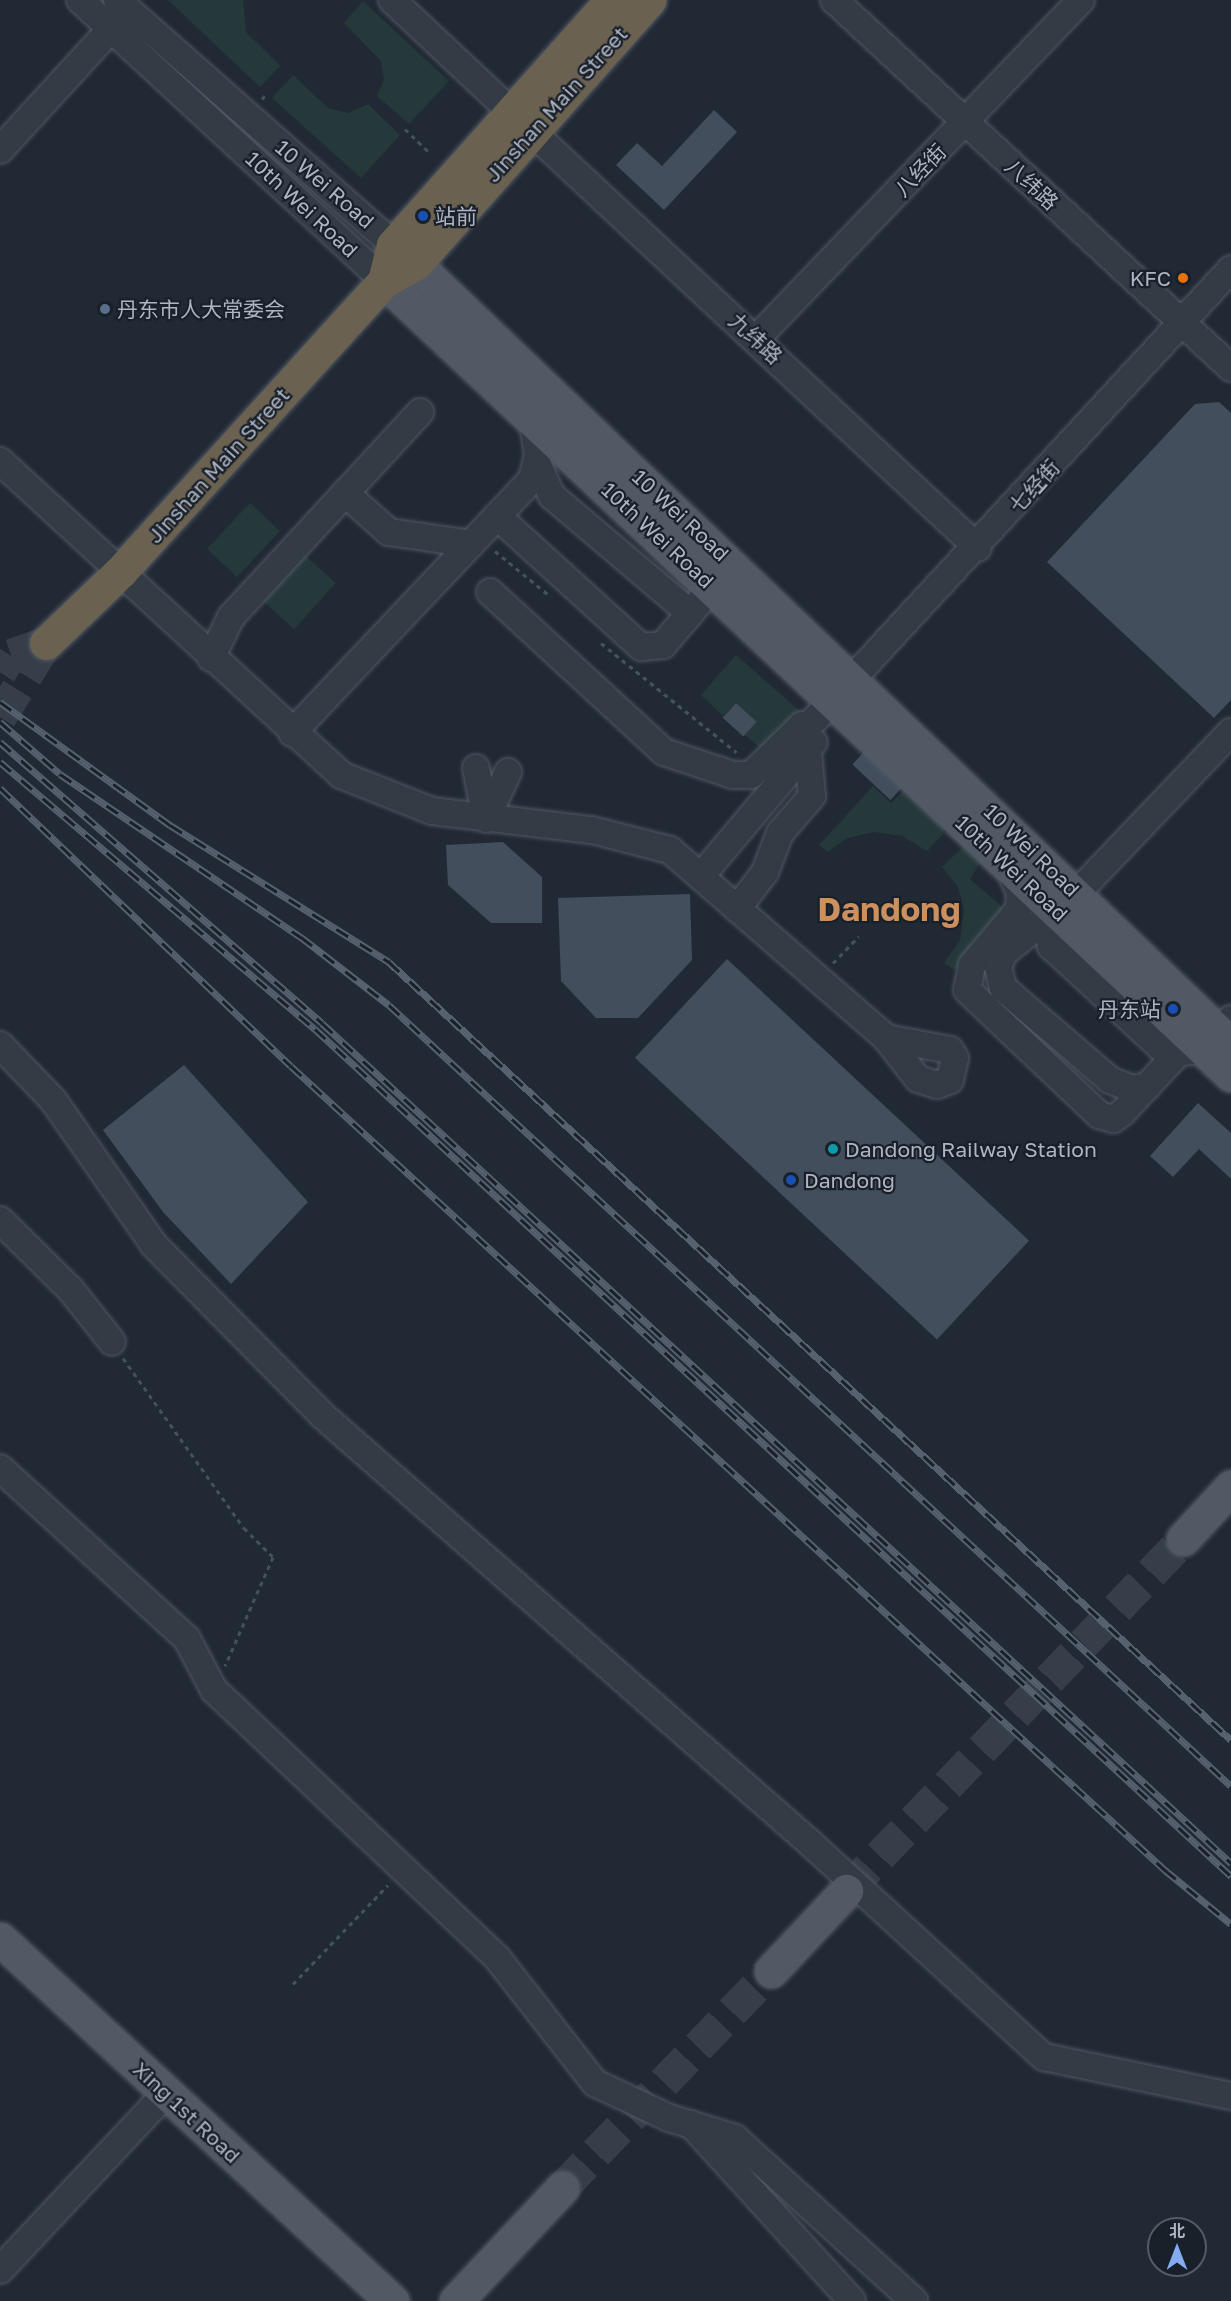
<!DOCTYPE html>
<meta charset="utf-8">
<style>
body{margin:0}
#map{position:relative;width:1231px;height:2301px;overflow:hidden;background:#202934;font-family:"Golos Text","Noto Sans SC",sans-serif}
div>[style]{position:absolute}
.green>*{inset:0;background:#26393a;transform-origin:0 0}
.building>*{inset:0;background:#434e5c;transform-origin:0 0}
.major-tunnel>*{height:33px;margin-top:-16.5px;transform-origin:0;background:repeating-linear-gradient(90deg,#353e49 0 33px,transparent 0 49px)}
.highway-tunnel>*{height:33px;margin-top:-16.5px;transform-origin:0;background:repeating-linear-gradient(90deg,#353e49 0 33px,transparent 0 49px)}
.path>*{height:3px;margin-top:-1.5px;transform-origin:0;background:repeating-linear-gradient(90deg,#435457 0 4.5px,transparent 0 9px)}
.roads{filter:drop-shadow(0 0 2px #515863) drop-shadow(0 0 2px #515863)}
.minor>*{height:26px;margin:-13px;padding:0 13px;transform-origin:13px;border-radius:13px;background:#333b45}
.major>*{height:33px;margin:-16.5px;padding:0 16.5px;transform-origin:16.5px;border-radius:16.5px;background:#515965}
.highway>*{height:33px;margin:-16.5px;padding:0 16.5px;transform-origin:16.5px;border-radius:16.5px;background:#6b6151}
.rail>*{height:7px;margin-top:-3.5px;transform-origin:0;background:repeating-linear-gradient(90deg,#19202a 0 14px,#57616e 0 28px);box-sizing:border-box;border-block:2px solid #57616e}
.dots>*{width:16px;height:16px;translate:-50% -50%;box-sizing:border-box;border:3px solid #19202a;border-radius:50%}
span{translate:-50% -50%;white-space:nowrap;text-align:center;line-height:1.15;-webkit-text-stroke:4.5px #19202a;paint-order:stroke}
.street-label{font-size:21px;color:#adb5c2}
.poi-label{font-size:21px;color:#adb5c2}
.left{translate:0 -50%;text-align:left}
.right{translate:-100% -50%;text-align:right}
.town-label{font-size:33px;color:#cc8f5e;font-weight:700}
.north{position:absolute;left:1147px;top:2217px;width:60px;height:60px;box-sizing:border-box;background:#19202a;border:2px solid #545c67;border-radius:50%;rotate:0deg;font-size:16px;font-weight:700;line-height:24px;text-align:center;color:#adb5c2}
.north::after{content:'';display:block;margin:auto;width:21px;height:27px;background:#83acf1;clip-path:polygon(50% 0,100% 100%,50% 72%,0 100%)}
</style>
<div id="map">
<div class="green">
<div style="clip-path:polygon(168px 0,243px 0,246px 32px,280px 66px,260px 87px)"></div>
<div style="clip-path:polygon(363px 1px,449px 81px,409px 124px,377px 96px,384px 80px,381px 61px,344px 23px)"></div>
<div style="clip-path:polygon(293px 75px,328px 108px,348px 113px,368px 104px,400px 135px,361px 178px,272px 98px)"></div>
<div style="left:250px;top:503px;width:41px;height:63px;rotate:43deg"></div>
<div style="left:300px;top:551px;width:48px;height:62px;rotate:42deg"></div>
<div style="clip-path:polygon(736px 655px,802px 713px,766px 753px,745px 735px,757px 722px,736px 703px,723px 716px,701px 695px)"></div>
<div style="clip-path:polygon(873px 786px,891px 803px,903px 791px,944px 828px,943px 834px,927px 851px,902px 836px,874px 832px,847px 838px,828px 852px,819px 845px)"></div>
<div style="clip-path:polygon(963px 847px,980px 863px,970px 879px,1009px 913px,954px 970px,944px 963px,960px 940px,964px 909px,958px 887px,942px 867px)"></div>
</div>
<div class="building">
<div style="clip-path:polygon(714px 110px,737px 132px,664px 210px,616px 165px,637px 143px,662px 166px)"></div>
<div style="clip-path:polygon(1219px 402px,1231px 413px,1231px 700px,1214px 718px,1047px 562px,1195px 404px)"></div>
<div style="left:736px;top:703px;width:28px;height:20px;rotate:42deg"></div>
<div style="left:864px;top:752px;width:52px;height:17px;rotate:43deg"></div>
<div style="clip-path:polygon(503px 842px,542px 877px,542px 923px,491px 923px,448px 885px,446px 845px)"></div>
<div style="clip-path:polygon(690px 894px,692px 960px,638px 1018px,596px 1018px,561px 981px,558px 898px)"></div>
<div style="left:727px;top:959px;width:413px;height:135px;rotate:43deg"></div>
<div style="clip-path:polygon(184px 1065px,308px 1202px,231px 1284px,163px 1212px,103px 1130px)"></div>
<div style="clip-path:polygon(1198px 1103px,1231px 1133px,1231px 1179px,1199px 1149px,1173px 1177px,1150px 1156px)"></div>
</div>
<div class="major-tunnel">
<div style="left:846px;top:1891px;width:487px;rotate:-46.2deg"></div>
<div style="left:562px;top:2188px;width:301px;rotate:-46.1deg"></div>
</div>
<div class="highway-tunnel">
<div style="left:0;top:672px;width:20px;rotate:-57deg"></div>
<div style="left:11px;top:655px;width:37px;rotate:-19deg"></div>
<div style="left:0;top:717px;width:87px;rotate:-58.1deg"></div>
</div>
<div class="path">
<div style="left:262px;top:99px;width:8px;rotate:-50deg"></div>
<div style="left:405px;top:129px;width:32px;rotate:44deg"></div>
<div style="left:495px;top:551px;width:71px;rotate:39.3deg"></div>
<div style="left:601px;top:643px;width:174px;rotate:38.9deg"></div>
<div style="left:833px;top:963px;width:37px;rotate:-46deg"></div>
<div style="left:123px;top:1358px;width:209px;rotate:54.6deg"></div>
<div style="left:244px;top:1528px;width:41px;rotate:45deg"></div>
<div style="left:273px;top:1557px;width:119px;rotate:113.8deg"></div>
<div style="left:293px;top:1984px;width:137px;rotate:-46.2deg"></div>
</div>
<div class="roads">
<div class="minor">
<div style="left:80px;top:0;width:414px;rotate:42.7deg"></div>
<div style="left:117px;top:0;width:386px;rotate:41.5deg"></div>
<div style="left:392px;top:0;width:162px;rotate:43.2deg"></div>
<div style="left:834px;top:0;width:541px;rotate:42.83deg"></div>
<div style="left:531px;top:131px;width:611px;rotate:43.01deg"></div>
<div style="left:0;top:150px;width:180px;rotate:-47.5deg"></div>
<div style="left:757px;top:338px;width:468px;rotate:-46.2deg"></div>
<div style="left:0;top:461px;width:464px;rotate:42.6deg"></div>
<div style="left:341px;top:775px;width:98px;rotate:21.6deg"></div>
<div style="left:432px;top:811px;width:161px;rotate:6.8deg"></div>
<div style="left:592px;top:830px;width:81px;rotate:14.4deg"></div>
<div style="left:670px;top:850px;width:286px;rotate:41deg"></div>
<div style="left:538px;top:465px;width:34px;rotate:66deg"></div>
<div style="left:552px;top:496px;width:181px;rotate:40.3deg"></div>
<div style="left:345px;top:493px;width:59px;rotate:41.6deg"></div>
<div style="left:389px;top:532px;width:83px;rotate:8.3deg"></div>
<div style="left:497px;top:516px;width:195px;rotate:42.3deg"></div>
<div style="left:641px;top:647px;width:22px;rotate:-5deg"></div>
<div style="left:663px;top:645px;width:77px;rotate:-49.7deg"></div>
<div style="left:490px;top:592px;width:236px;rotate:42.6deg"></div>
<div style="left:664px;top:752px;width:73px;rotate:18.4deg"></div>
<div style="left:733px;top:775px;width:18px"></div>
<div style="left:751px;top:775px;width:71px;rotate:-44.4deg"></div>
<div style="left:802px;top:725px;width:6px;rotate:45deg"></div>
<div style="left:211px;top:658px;width:46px;rotate:-64deg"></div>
<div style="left:231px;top:617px;width:279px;rotate:-47.3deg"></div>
<div style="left:292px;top:733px;width:349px;rotate:-46.6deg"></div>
<div style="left:532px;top:479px;width:25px;rotate:-76deg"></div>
<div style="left:538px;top:455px;width:37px;rotate:-99deg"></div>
<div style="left:476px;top:768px;width:51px;rotate:78.7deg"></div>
<div style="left:486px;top:819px;width:52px;rotate:-64.9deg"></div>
<div style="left:1009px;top:869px;width:26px;rotate:65deg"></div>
<div style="left:1020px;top:893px;width:16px;rotate:94deg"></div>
<div style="left:1019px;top:909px;width:73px;rotate:130deg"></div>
<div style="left:972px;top:965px;width:25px;rotate:101deg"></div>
<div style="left:967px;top:990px;width:182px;rotate:43.4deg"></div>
<div style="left:1099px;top:1115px;width:15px;rotate:16deg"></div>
<div style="left:1113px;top:1119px;width:11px;rotate:-34deg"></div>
<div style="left:1122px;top:1113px;width:82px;rotate:-47deg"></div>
<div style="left:1178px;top:1053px;width:24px;rotate:-9deg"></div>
<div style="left:1202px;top:1049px;width:42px;rotate:-46deg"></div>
<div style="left:701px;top:876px;width:175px;rotate:-49.9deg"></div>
<div style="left:737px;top:909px;width:46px;rotate:-52.9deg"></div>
<div style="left:765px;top:872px;width:42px;rotate:-69deg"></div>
<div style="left:780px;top:833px;width:49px;rotate:-49.1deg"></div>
<div style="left:812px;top:796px;width:67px;rotate:-95.1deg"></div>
<div style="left:806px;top:729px;width:626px;rotate:-47.26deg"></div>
<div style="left:1045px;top:915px;width:32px;rotate:79deg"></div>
<div style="left:1051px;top:946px;width:158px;rotate:42.7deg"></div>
<div style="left:1167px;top:1053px;width:9px;rotate:13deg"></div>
<div style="left:886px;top:1038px;width:65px;rotate:10.6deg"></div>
<div style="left:950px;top:1050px;width:9px;rotate:58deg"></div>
<div style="left:955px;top:1058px;width:23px;rotate:103deg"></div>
<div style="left:950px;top:1080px;width:14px;rotate:159deg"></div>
<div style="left:937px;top:1085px;width:20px;rotate:-162deg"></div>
<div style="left:918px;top:1079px;width:52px;rotate:-128deg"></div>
<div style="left:0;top:1045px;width:76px;rotate:46.1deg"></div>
<div style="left:53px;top:1100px;width:177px;rotate:55.1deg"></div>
<div style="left:154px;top:1245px;width:239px;rotate:45.3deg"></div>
<div style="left:322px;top:1415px;width:648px;rotate:41.24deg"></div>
<div style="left:809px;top:1842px;width:319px;rotate:42.5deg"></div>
<div style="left:1044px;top:2057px;width:191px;rotate:11.8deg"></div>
<div style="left:1148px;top:1086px;width:16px;rotate:169deg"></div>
<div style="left:1132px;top:1089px;width:24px;rotate:-158deg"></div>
<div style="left:1110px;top:1080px;width:141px;rotate:-139.3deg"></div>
<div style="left:1003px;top:988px;width:23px;rotate:-103deg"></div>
<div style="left:998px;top:966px;width:14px;rotate:-65deg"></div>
<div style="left:1004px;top:953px;width:94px;rotate:-39.4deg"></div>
<div style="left:1077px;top:893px;width:223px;rotate:-46.3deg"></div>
<div style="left:0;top:1220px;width:100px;rotate:44.6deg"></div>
<div style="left:71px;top:1290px;width:66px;rotate:51.7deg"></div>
<div style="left:0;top:1468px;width:253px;rotate:42.4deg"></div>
<div style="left:187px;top:1639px;width:58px;rotate:62.1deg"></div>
<div style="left:214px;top:1690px;width:391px;rotate:43.4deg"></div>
<div style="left:498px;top:1959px;width:157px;rotate:52deg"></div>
<div style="left:595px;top:2083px;width:82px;rotate:25.3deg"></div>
<div style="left:669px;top:2118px;width:69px;rotate:16.9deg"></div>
<div style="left:735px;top:2138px;width:242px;rotate:42.3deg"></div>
<div style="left:691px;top:2124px;width:239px;rotate:47.7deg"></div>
<div style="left:0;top:2270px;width:243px;rotate:-46.8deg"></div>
</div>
<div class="major">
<div style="left:415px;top:264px;width:1129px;rotate:43.71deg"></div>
<div style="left:384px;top:281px;width:1161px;rotate:43.15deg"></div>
<div style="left:1183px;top:1539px;width:71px;rotate:-47.3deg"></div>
<div style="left:0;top:1939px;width:534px;rotate:42.72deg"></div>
<div style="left:771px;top:1971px;width:110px;rotate:-46.8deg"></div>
<div style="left:456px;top:2301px;width:155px;rotate:-46.8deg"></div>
</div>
<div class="highway">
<div style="left:384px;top:281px;width:37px;rotate:-76deg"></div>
<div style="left:393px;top:245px;width:328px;rotate:-48.3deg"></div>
<div style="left:46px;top:643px;width:104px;rotate:-43.8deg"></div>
<div style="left:121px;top:571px;width:391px;rotate:-47.8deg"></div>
<div style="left:384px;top:281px;width:35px;rotate:-29deg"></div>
<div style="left:415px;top:264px;width:353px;rotate:-48.4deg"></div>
</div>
</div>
<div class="rail">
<div style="left:0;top:702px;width:210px;rotate:35.9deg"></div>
<div style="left:170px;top:825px;width:258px;rotate:32deg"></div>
<div style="left:389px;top:962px;width:1146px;rotate:42.74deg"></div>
<div style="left:0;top:722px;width:79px;rotate:40.9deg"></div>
<div style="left:60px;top:774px;width:291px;rotate:34.1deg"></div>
<div style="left:301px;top:937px;width:111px;rotate:37.7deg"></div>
<div style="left:389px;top:1005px;width:1148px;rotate:42.85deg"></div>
<div style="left:0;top:742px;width:427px;rotate:41.1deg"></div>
<div style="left:322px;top:1023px;width:1238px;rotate:42.74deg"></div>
<div style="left:0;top:762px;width:413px;rotate:40.3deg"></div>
<div style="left:315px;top:1029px;width:1248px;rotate:42.76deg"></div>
<div style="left:0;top:788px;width:402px;rotate:43.7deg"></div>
<div style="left:291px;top:1066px;width:1188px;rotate:42.61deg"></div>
<div style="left:1165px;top:1870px;width:85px;rotate:39.3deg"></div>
</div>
<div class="dots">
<div style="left:423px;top:216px;background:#1a4fb4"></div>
<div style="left:1183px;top:278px;background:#e8710a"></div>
<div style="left:105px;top:309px;background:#5c6f8a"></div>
<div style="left:1173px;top:1009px;background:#1a4fb4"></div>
<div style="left:833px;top:1149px;background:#0f9aa8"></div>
<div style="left:791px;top:1180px;background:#1a4fb4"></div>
</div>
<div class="street-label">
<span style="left:556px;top:104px;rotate:-48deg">Jinshan Main Street</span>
<span style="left:920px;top:170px;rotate:-46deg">八经街</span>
<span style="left:325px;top:184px;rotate:41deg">10 Wei Road</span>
<span style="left:1032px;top:184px;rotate:43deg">八纬路</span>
<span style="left:302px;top:204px;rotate:43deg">10th Wei Road</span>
<span style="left:756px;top:338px;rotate:43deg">九纬路</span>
<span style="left:218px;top:465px;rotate:-48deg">Jinshan Main Street</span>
<span style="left:1034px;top:486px;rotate:-48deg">七经街</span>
<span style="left:681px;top:515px;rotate:43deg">10 Wei Road</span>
<span style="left:658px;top:535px;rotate:43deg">10th Wei Road</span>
<span style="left:1032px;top:850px;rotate:44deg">10 Wei Road</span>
<span style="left:1012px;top:868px;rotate:43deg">10th Wei Road</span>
<span style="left:187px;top:2112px;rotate:43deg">Xing 1st Road</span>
</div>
<div class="poi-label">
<span class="left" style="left:435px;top:216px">站前</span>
<span class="right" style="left:1171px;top:278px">KFC</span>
<span class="left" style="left:117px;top:309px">丹东市人大常委会</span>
<span class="right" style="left:1161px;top:1009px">丹东站</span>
<span class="left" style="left:845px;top:1149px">Dandong Railway Station</span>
<span class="left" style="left:804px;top:1180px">Dandong</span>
</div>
<div class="town-label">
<span style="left:889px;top:909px">Dandong</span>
</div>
<div class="north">北</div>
</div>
